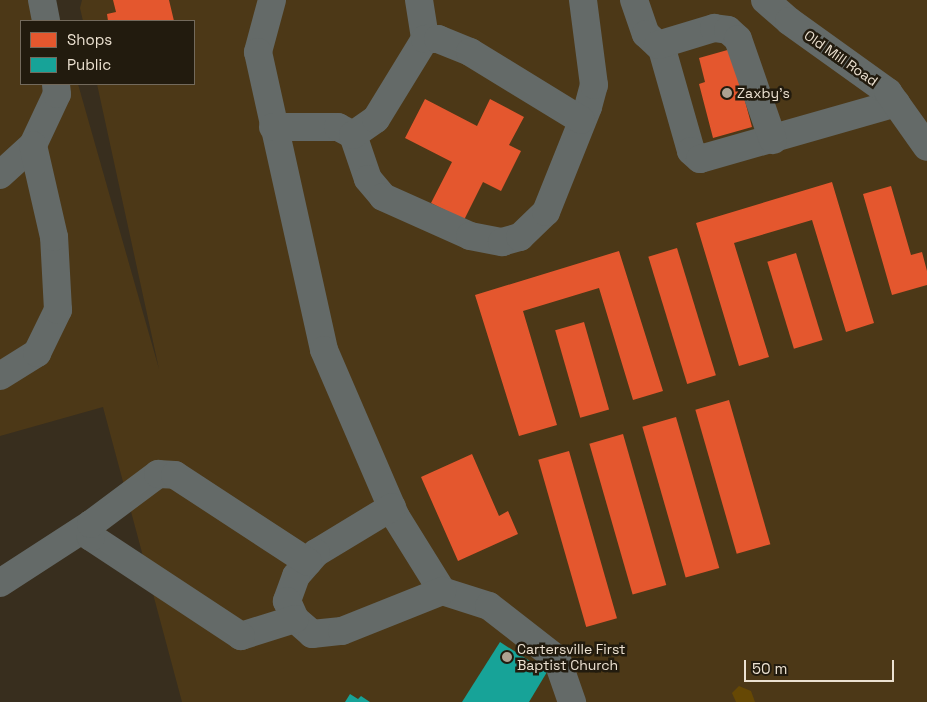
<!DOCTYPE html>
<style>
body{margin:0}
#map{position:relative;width:927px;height:702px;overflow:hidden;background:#382e1e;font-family:"Space Grotesk",sans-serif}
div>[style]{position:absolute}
.built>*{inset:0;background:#4c3817}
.green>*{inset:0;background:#664804}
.shops>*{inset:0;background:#e4572e;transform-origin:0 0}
.public>*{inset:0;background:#17a398}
.minor>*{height:28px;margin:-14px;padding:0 14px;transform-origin:14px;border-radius:14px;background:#646a68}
.dots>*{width:14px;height:14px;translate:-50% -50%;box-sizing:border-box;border:2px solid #221b0e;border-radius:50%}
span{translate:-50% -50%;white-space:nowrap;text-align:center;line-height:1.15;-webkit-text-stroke:5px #221b0e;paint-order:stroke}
.street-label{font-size:14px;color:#ece1d1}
.poi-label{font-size:14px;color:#ece1d1}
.left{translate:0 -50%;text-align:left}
.legend{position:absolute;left:20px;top:20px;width:175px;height:65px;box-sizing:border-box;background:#221b0e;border:1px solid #736a5c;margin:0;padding:6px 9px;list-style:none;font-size:15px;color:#ece1d1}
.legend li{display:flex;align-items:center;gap:10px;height:25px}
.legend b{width:25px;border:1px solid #736a5c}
.scale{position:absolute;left:744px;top:660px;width:150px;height:22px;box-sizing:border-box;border:2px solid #ece1d1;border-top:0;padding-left:6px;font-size:15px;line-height:18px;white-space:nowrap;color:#ece1d1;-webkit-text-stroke:4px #221b0e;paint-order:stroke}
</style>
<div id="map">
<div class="built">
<div style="clip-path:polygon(0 0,54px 0,60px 21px,21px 21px,21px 84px,78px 84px,159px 369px,97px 84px,194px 84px,194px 21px,83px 21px,80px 8px,82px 0,927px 0,927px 702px,182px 702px,103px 407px,0 436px)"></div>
</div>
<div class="green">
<div style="clip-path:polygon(739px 686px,751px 691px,755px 702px,736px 702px,732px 693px)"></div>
</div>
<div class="shops">
<div style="clip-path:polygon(113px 0,169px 0,174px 21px,108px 21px,107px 14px,116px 12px)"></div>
<div style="clip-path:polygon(731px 49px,752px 127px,713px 138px,699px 84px,705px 82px,699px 58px)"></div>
<div style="clip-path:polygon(425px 99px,477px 126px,490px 99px,524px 117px,509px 145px,521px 151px,501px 191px,483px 182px,464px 220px,431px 203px,452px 162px,405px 138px)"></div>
<div style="clip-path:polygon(832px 182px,874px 323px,846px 332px,812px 220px,734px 243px,769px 357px,739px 366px,696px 223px)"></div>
<div style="clip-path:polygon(891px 186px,911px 255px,922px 252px,927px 271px,927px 285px,892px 295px,863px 194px)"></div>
<div style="left:677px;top:248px;width:133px;height:30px;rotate:73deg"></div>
<div style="clip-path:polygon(619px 251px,663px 391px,633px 400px,599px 288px,523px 311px,557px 425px,519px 436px,475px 295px)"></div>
<div style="left:796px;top:253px;width:91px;height:30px;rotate:73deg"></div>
<div style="left:584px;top:322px;width:91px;height:30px;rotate:74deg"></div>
<div style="left:729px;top:400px;width:150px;height:35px;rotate:74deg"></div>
<div style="left:676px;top:417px;width:157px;height:35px;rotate:74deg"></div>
<div style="left:623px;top:434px;width:157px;height:35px;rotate:74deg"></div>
<div style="left:569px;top:451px;width:174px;height:32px;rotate:74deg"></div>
<div style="clip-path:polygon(472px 454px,499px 516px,508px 511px,518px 534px,458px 561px,421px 477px)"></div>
</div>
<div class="public">
<div style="clip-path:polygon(500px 642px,547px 672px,529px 702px,462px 702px)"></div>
<div style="clip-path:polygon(350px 694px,358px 699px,361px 696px,370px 702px,345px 702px)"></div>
</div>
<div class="minor">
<div style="left:42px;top:0;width:21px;rotate:79deg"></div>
<div style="left:272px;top:0;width:54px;rotate:105.1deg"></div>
<div style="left:258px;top:52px;width:305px;rotate:77.5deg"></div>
<div style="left:324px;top:350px;width:182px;rotate:66.7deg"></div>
<div style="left:396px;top:517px;width:87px;rotate:58.1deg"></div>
<div style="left:442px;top:591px;width:49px;rotate:17.7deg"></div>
<div style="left:489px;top:606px;width:86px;rotate:37.9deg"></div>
<div style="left:557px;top:659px;width:46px;rotate:70.8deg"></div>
<div style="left:419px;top:0;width:39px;rotate:81deg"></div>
<div style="left:634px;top:0;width:36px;rotate:71deg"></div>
<div style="left:646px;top:34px;width:22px;rotate:43deg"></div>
<div style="left:662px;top:49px;width:106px;rotate:74.1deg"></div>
<div style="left:691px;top:151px;width:12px;rotate:42deg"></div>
<div style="left:700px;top:159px;width:204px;rotate:-15.9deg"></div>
<div style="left:765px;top:0;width:32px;rotate:41deg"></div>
<div style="left:789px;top:21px;width:122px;rotate:35.6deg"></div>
<div style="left:888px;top:92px;width:67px;rotate:54.7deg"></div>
<div style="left:658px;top:45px;width:59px;rotate:-16.9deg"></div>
<div style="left:714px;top:28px;width:14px;rotate:8deg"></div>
<div style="left:728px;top:30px;width:13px;rotate:42deg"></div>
<div style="left:738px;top:39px;width:107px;rotate:70.9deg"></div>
<div style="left:273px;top:127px;width:65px"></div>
<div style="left:338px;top:127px;width:17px;rotate:28deg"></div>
<div style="left:353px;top:135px;width:46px;rotate:71.2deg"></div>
<div style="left:368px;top:179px;width:23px;rotate:50deg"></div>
<div style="left:383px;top:197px;width:95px;rotate:24.1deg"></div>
<div style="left:470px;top:236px;width:33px;rotate:11deg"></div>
<div style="left:502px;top:242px;width:19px;rotate:-16deg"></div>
<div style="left:520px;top:237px;width:36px;rotate:-44deg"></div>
<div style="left:546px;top:212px;width:113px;rotate:-68.2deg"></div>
<div style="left:588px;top:107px;width:23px;rotate:-75deg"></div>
<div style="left:594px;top:85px;width:86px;rotate:-97.4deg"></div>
<div style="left:353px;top:135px;width:28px;rotate:-35deg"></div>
<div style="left:376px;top:119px;width:94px;rotate:-58.5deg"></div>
<div style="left:425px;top:39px;width:13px"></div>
<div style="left:438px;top:39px;width:35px;rotate:22deg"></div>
<div style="left:470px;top:52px;width:130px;rotate:31.5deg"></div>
<div style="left:0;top:175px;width:45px;rotate:-42.3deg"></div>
<div style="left:33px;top:145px;width:56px;rotate:-64.8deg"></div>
<div style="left:57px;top:94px;width:10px;rotate:-96deg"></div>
<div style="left:0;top:376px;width:44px;rotate:-31.9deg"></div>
<div style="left:37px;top:353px;width:48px;rotate:-64deg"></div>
<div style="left:58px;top:310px;width:73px;rotate:-93.1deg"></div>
<div style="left:54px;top:237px;width:94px;rotate:-102.9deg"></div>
<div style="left:392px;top:507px;width:89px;rotate:148.8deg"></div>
<div style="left:316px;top:553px;width:30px;rotate:131deg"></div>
<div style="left:296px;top:576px;width:27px;rotate:110deg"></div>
<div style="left:287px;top:601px;width:20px;rotate:66deg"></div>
<div style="left:295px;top:619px;width:23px;rotate:41deg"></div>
<div style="left:312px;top:634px;width:30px;rotate:-6deg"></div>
<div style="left:342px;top:631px;width:108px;rotate:-21.8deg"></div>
<div style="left:0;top:583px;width:108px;rotate:-33deg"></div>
<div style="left:295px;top:619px;width:57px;rotate:162.5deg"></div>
<div style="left:241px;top:636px;width:180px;rotate:-146.6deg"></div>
<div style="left:91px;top:537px;width:13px;rotate:-90deg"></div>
<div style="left:91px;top:524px;width:84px;rotate:-36.7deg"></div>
<div style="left:158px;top:474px;width:17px;rotate:3deg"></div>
<div style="left:175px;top:475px;width:159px;rotate:33.2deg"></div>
</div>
<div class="dots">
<div style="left:727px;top:93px;background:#ada292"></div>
<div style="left:507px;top:657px;background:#ada292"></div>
</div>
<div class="street-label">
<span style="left:841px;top:58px;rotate:35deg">Old Mill Road</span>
</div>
<div class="poi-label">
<span class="left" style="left:737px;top:93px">Zaxby's</span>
<span class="left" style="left:517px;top:657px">Cartersville First<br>Baptist Church</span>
</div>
<ul class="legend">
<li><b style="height:14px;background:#e4572e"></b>Shops</li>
<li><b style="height:14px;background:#17a398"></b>Public</li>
</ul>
<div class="scale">50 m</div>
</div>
